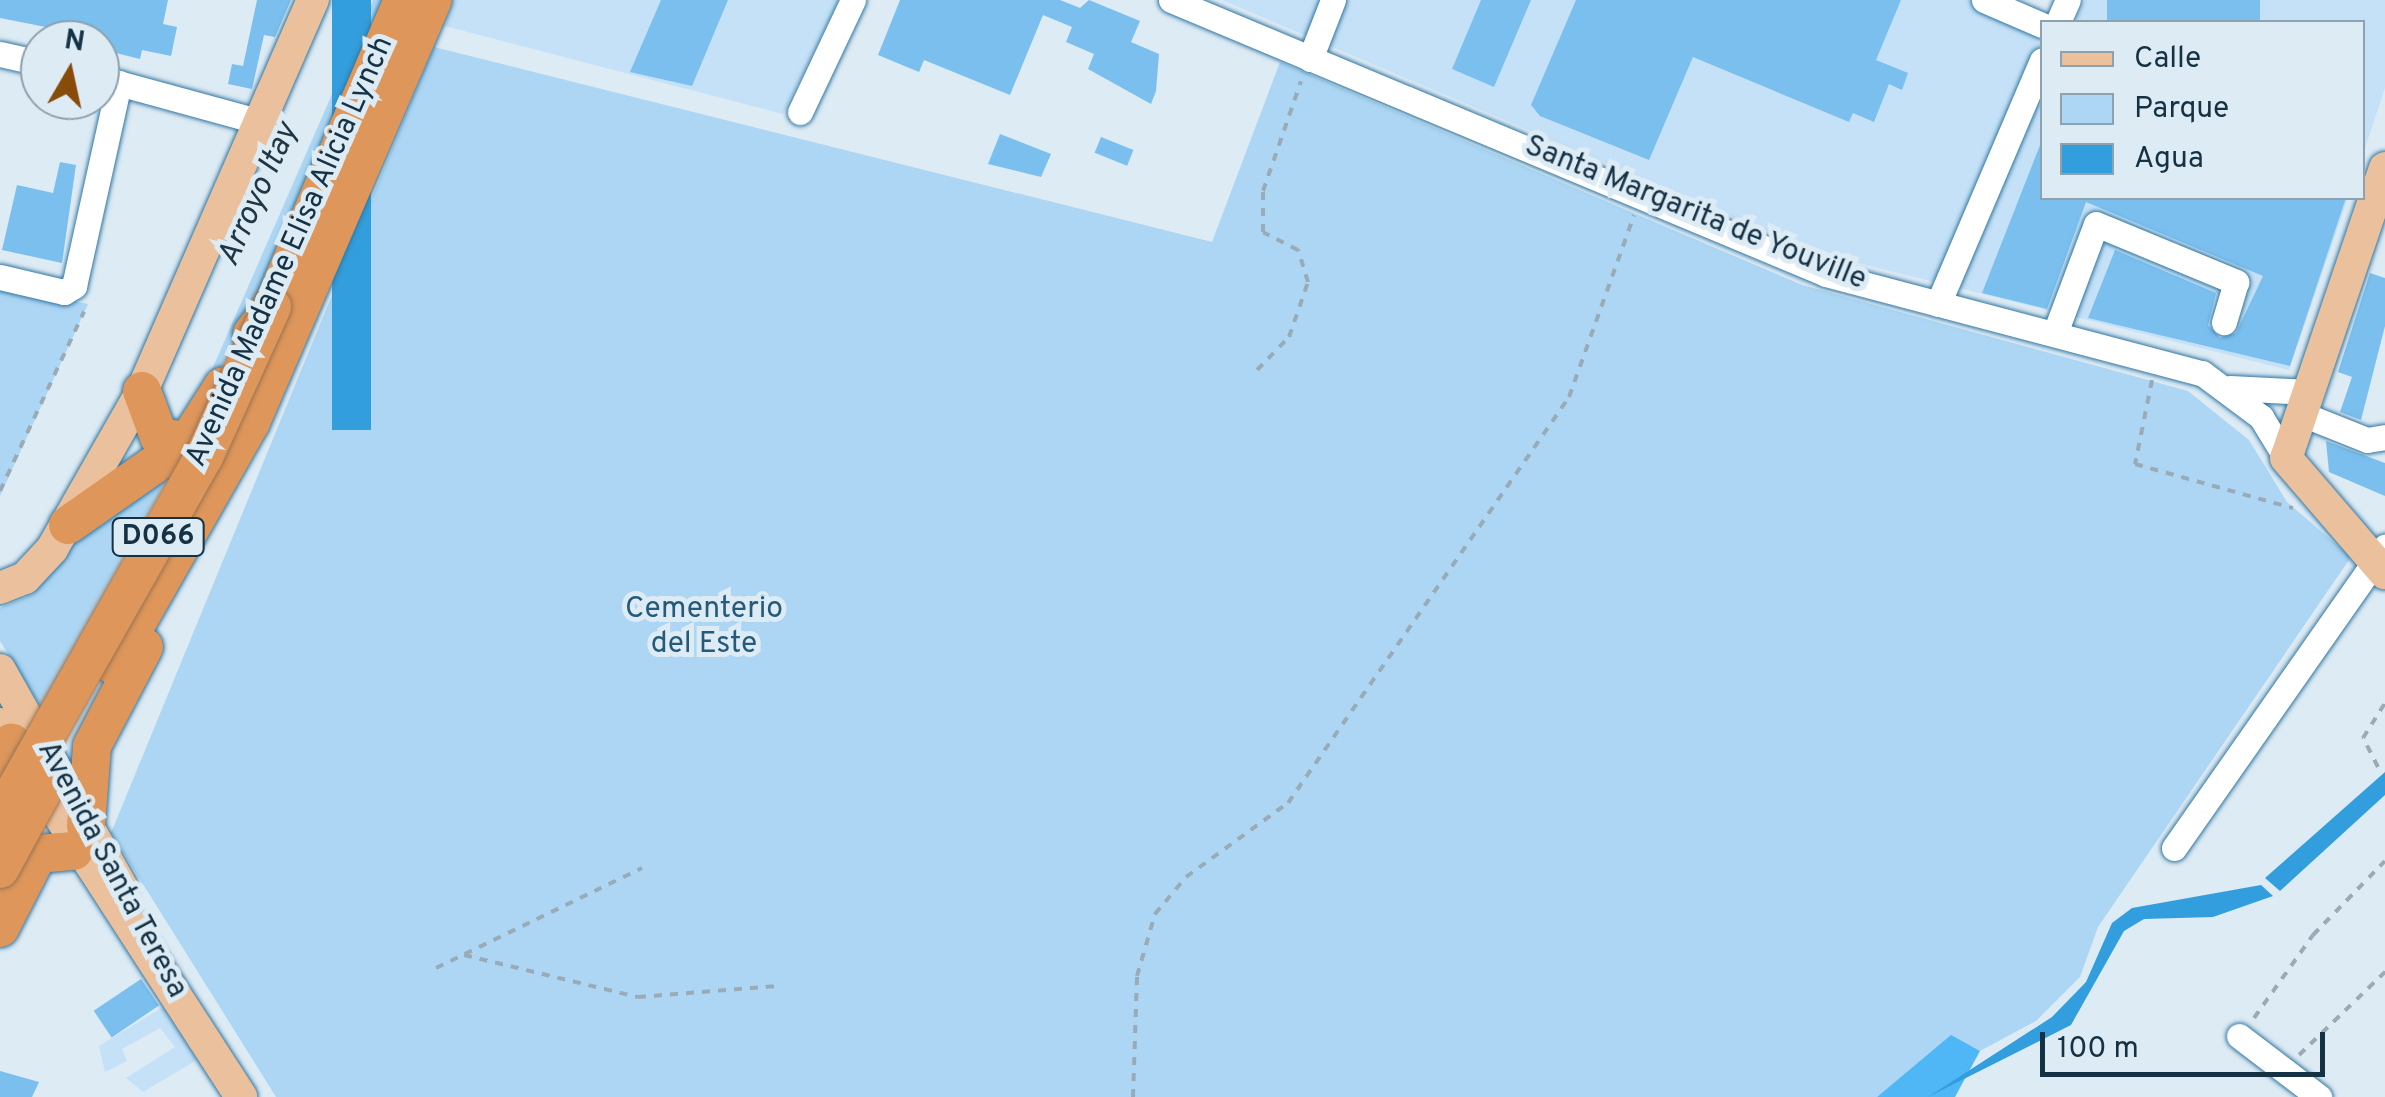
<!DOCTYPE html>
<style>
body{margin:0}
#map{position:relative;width:2385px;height:1097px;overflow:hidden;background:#ddebf4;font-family:Overpass,sans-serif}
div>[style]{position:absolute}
.built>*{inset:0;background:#c4e1f7}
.green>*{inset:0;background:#acd6f3}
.forest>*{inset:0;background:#50b7f7}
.water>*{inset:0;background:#339edd;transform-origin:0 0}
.building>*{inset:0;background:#7abfee;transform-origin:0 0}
.path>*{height:4px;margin-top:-2px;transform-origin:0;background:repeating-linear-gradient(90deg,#98abb7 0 8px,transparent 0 16px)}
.roads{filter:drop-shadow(0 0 2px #3177a3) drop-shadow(0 0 2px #3177a3)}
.minor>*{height:25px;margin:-12.5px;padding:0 12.5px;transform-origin:12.5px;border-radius:12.5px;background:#fff}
.major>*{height:32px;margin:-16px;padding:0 16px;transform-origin:16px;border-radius:16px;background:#ebc09c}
.highway>*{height:38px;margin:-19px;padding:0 19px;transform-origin:19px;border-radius:19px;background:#de965a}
.bridges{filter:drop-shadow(0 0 2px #987353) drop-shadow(0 0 2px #987353)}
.highway-bridge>*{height:38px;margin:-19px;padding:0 19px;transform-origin:19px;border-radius:19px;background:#de965a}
span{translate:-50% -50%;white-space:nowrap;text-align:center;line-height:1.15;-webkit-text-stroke:10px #ddebf4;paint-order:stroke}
.shield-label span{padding:2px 8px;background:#ddebf4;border:2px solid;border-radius:8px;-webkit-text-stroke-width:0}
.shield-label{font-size:28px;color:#153245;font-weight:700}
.street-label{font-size:30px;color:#153245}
.park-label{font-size:30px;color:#255a7b}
.water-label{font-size:32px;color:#203645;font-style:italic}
.legend{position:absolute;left:2040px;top:20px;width:325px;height:180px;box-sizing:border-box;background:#ddebf4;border:2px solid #8da1ae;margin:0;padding:12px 18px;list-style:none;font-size:30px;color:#153245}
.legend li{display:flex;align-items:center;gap:20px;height:50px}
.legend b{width:50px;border:2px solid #8da1ae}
.north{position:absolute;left:20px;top:20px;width:100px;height:100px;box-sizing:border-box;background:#ddebf4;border:2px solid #8da1ae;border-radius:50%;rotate:9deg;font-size:28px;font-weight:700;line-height:40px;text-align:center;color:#153245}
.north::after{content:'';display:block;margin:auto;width:35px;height:45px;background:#884b0a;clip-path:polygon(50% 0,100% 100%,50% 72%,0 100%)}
.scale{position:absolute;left:2040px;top:1032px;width:285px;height:45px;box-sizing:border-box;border:5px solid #153245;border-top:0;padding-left:12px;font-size:30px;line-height:35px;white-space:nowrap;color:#153245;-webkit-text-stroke:8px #ddebf4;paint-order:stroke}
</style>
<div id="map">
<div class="built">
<div style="clip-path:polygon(455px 0,839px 0,783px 114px,445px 26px)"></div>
<div style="clip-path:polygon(1222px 0,1971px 0,2042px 29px,2042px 198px,2348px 198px,2289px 370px,1818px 253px)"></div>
<div style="clip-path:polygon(2085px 0,2385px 0,2385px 88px,2363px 154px,2362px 22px,2075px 22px)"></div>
<div style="clip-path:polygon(163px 1007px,197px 1060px,143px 1092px,126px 1078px,175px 1047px,160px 1028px,122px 1049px,127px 1061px,105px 1072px,99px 1046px)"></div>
</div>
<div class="green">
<div style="clip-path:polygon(373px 0,383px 0,235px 346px,197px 404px)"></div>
<div style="clip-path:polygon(434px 47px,1212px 242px,1280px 62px,1802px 285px,2188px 391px,2249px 440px,2287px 502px,2351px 557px,2098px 927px,2080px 977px,2036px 1021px,1980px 1051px,1951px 1036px,1877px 1097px,276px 1097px,111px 833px)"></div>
<div style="clip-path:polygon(0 287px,88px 304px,0 496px)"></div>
<div style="clip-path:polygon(172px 471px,41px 707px,0 641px,0 608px,33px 594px,80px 533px)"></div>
</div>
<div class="forest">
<div style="clip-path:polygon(1951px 1035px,1980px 1051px,1955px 1097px,1877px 1097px)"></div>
</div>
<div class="water">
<div style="left:332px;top:0;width:39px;height:430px"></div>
<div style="clip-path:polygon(2385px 772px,2385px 795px,2280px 891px,2265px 878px)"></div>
<div style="clip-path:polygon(2261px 885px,2273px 896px,2213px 917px,2144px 919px,2124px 931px,2071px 1025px,1928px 1097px,2052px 1017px,2086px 982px,2112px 923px,2132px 908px)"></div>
</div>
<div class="building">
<div style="clip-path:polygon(0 0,168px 0,163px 24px,177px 27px,171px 56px,142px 50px,140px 59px,100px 49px,100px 40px,59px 40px,61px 30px,0 18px)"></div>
<div style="clip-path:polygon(257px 0,291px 0,275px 37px,264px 35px,252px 89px,228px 84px,232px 64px,243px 66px)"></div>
<div style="clip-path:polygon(661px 0,728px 0,692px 86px,630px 72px)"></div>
<div style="clip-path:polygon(900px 0,1060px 0,1080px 8px,1089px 0,1140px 21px,1131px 42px,1159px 54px,1156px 91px,1151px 104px,1088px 69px,1094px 54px,1066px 42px,1072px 27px,1043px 15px,1010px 95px,924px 60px,919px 72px,878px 55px)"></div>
<div style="clip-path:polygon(1481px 0,1531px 0,1494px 87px,1452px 69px)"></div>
<div style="clip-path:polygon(1576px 0,1901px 0,1876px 60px,1908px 73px,1902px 90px,1889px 84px,1874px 122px,1853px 113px,1849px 122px,1693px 57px,1649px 160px,1540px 116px,1531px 105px)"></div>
<div style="left:2107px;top:0;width:153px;height:24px"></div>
<div style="clip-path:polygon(1000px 134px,1051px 154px,1041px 177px,988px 164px)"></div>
<div style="left:1101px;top:137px;width:35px;height:17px;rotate:22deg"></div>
<div style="clip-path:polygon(2042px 140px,2042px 198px,2346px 198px,2290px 366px,2088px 318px,2115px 250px,2216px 293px,2208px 325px,2220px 338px,2236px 333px,2263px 276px,2086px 202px,2047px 309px,1982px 293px)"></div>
<div style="clip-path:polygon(60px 162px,76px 165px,62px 263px,2px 250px,17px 185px,53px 193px)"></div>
<div style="clip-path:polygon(2370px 273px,2385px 278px,2385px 326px,2361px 420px,2340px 412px,2352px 377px,2338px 372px)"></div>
<div style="clip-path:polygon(2326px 441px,2385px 463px,2385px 496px,2329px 472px)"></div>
<div style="left:141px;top:979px;width:32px;height:57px;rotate:56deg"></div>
<div style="clip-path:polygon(0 1071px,39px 1082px,32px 1097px,0 1097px)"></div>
</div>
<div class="path">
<div style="left:1257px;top:370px;width:46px;rotate:-45.9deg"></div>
<div style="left:1289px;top:337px;width:58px;rotate:-70.9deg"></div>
<div style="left:1308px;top:282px;width:34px;rotate:-107deg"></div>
<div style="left:1298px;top:250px;width:39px;rotate:-153deg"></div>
<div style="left:1263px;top:232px;width:41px;rotate:-90deg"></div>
<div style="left:1263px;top:191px;width:116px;rotate:-70.9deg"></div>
<div style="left:2152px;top:380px;width:86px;rotate:101.4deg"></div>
<div style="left:2135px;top:464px;width:164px;rotate:15.6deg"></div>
<div style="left:0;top:491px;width:198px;rotate:-64.9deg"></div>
<div style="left:2378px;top:767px;width:33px;rotate:-117deg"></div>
<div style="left:2363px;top:738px;width:41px;rotate:-57.8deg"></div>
<div style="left:464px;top:955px;width:179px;rotate:13.6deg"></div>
<div style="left:638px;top:997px;width:139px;rotate:-4.5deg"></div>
<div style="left:436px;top:968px;width:229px;rotate:-25.9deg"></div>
<div style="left:2254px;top:1018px;width:102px;rotate:-54.6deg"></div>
<div style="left:2313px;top:935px;width:103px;rotate:-45.8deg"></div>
<div style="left:2299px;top:1055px;width:120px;rotate:-44deg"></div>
<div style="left:1133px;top:1097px;width:121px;rotate:-88.1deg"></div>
<div style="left:1137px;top:976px;width:65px;rotate:-73.8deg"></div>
<div style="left:1155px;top:914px;width:48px;rotate:-50deg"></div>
<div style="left:1186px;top:877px;width:126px;rotate:-36deg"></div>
<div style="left:1288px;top:803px;width:494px;rotate:-55.3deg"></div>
<div style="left:1569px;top:397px;width:193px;rotate:-70.3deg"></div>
</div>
<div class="roads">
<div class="minor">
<div style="left:1171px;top:0;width:710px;rotate:22.7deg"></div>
<div style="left:1826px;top:274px;width:389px;rotate:14.8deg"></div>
<div style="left:2202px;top:373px;width:74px;rotate:36.7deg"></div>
<div style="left:2261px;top:417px;width:48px;rotate:58.6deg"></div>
<div style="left:1984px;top:0;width:63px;rotate:23.3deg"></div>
<div style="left:2058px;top:22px;width:24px;rotate:-66deg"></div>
<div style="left:0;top:54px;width:41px;rotate:12.7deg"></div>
<div style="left:1310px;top:59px;width:63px;rotate:-68.7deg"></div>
<div style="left:100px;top:78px;width:167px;rotate:15.3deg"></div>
<div style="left:800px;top:112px;width:124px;rotate:-64.7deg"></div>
<div style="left:0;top:277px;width:66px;rotate:13.2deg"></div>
<div style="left:64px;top:292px;width:12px;rotate:-31deg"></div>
<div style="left:74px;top:286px;width:208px;rotate:-77.5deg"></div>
<div style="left:1938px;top:304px;width:265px;rotate:-66.9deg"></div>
<div style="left:2055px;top:333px;width:116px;rotate:-69.4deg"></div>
<div style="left:2096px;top:224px;width:152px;rotate:22.5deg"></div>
<div style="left:2236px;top:282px;width:42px;rotate:106.7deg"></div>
<div style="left:2230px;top:388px;width:79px;rotate:2.9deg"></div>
<div style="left:2302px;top:414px;width:70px;rotate:21.8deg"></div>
<div style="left:2367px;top:440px;width:18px;rotate:-9deg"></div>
<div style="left:2174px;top:848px;width:368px;rotate:-55deg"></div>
<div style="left:2239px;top:1036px;width:101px;rotate:37.3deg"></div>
</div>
<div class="major">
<div style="left:2385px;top:168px;width:306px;rotate:108.8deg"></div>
<div style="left:2286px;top:458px;width:152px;rotate:49.3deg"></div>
<div style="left:0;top:588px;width:27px;rotate:-22deg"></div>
<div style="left:25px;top:578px;width:40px;rotate:-47deg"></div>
<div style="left:52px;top:549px;width:182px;rotate:-60.3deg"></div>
<div style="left:142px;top:391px;width:427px;rotate:-66.4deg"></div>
<div style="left:0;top:670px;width:248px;rotate:60.7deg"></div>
<div style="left:0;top:724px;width:444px;rotate:57.1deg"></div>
</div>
<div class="highway">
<div style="left:252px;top:334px;width:34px;rotate:-53deg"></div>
<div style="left:272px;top:307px;width:334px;rotate:-66.9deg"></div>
<div style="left:142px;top:391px;width:49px;rotate:69.7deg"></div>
<div style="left:159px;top:437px;width:29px;rotate:8deg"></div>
<div style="left:68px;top:525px;width:146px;rotate:-35deg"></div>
<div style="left:188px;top:441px;width:65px;rotate:-57.5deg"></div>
<div style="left:113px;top:665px;width:279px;rotate:-60.4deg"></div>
<div style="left:251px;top:422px;width:460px;rotate:-66.7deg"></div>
<div style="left:0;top:770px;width:30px;rotate:-67deg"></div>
<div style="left:86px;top:826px;width:80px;rotate:-85.7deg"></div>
<div style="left:92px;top:746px;width:112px;rotate:-62.3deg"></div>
<div style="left:0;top:928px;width:83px;rotate:-62.8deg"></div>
<div style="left:38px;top:854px;width:36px;rotate:-5deg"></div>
</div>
</div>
<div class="bridges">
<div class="highway-bridge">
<div style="left:0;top:817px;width:414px;rotate:-60.5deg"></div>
<div style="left:204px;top:457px;width:165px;rotate:-65.6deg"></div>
<div style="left:0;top:869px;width:88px;rotate:-61.4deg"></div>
</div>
</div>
<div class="shield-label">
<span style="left:158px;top:537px">D066</span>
</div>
<div class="street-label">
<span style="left:1695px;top:214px;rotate:22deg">Santa Margarita de Youville</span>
<span style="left:291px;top:252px;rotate:-66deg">Avenida Madame Elisa Alicia Lynch</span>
<span style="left:111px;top:870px;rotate:62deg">Avenida Santa Teresa</span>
</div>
<div class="park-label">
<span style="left:704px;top:627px">Cementerio<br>del Este</span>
</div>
<div class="water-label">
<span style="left:259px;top:195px;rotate:-66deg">Arroyo Itay</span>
</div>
<ul class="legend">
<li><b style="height:12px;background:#ebc09c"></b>Calle</li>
<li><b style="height:28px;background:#acd6f3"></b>Parque</li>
<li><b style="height:28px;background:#339edd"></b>Agua</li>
</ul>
<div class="north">N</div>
<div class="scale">100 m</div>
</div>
